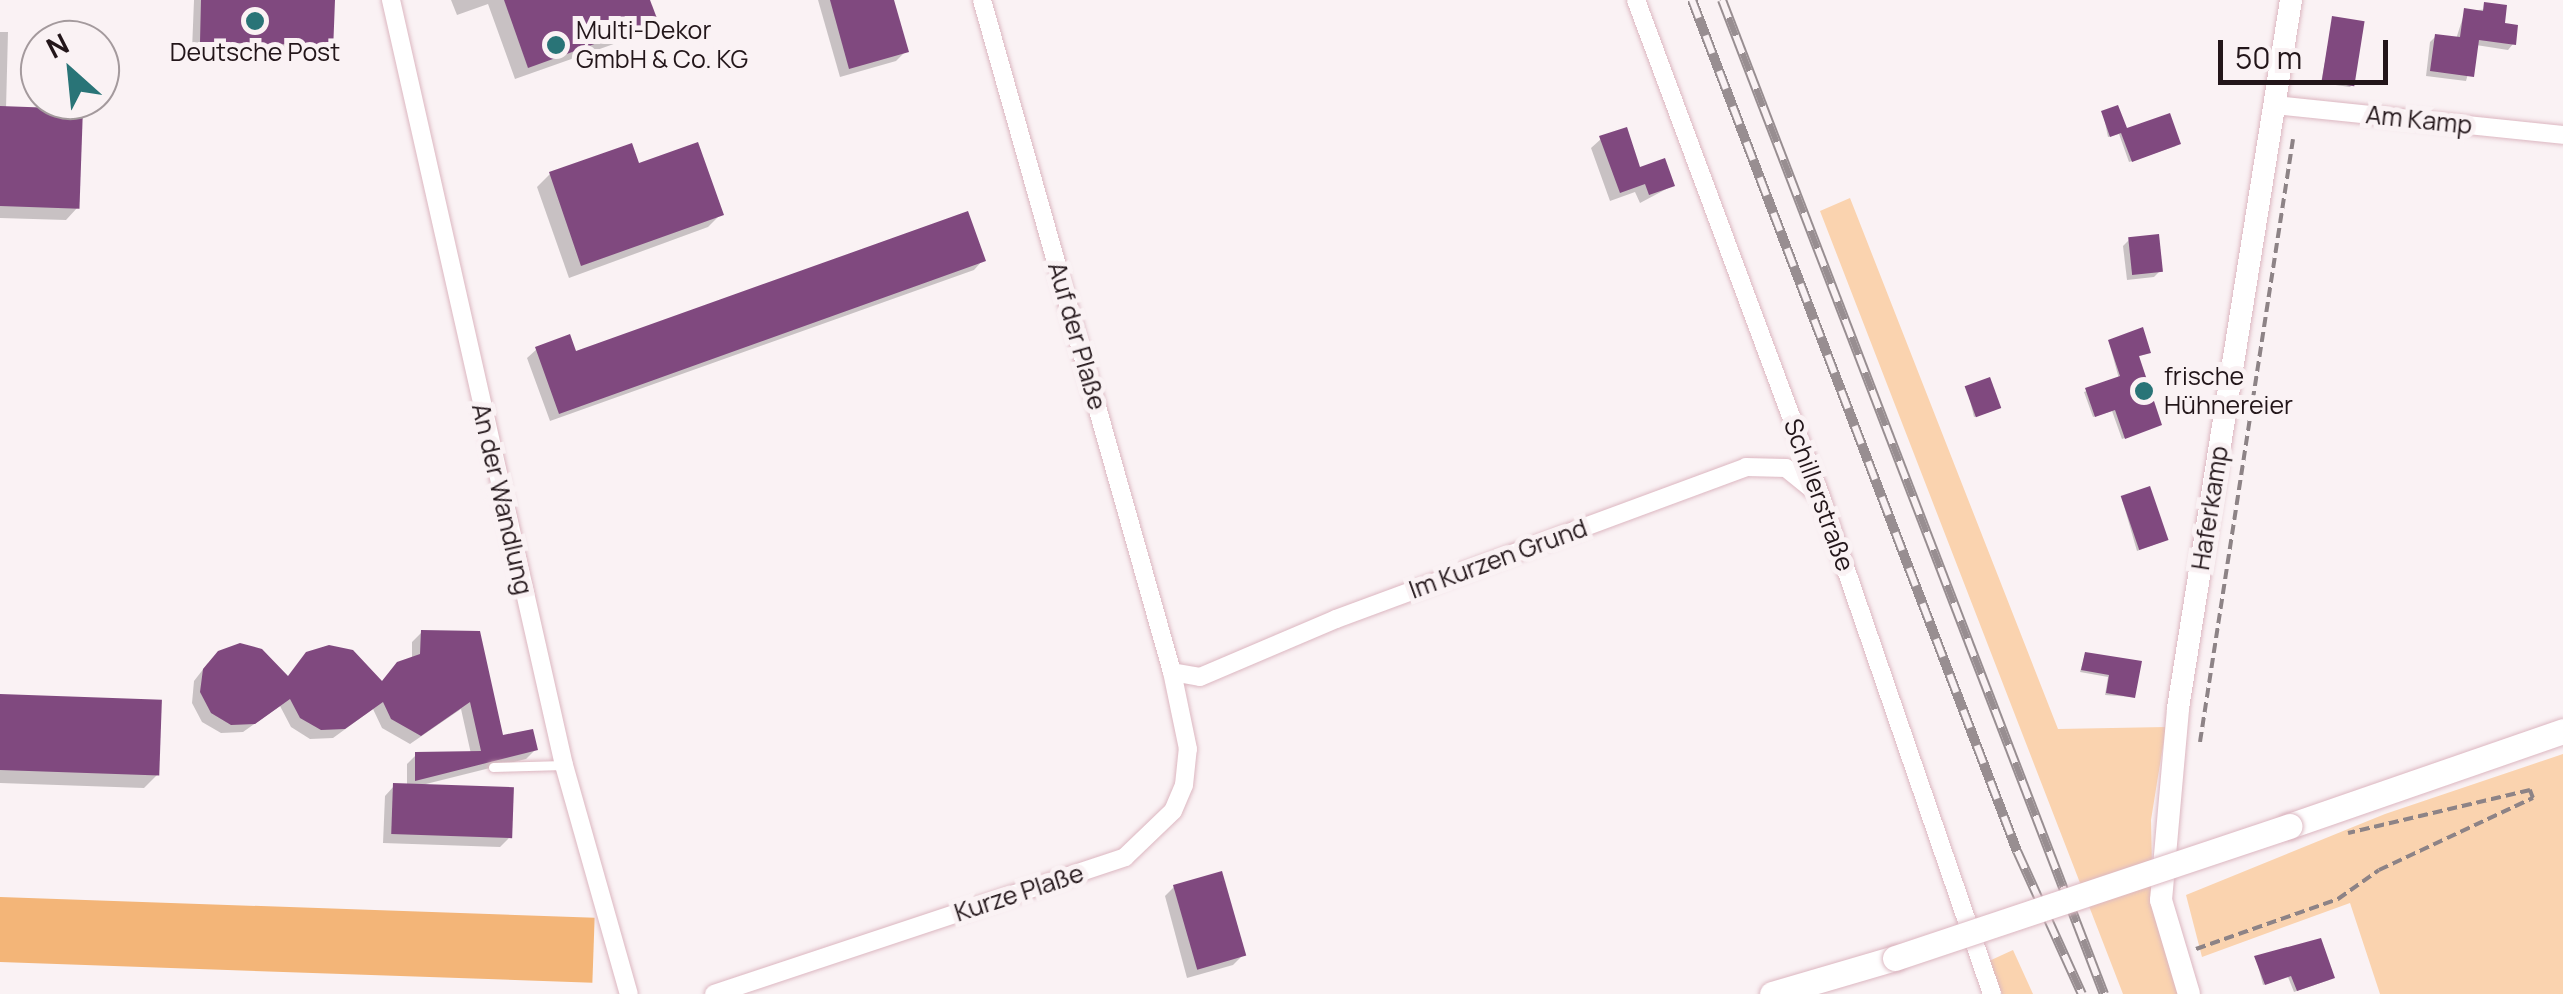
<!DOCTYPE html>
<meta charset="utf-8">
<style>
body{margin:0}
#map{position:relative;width:2563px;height:994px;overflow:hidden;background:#faf2f4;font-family:Manrope,sans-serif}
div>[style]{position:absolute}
.green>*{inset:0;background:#fad3af}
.forest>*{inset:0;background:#f3b578;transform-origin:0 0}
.shadow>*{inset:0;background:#0003}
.building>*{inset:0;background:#80497f;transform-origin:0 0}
.path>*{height:4px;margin-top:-2px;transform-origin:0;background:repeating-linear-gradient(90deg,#8d8386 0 10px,transparent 0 15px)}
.roads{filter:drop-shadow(0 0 2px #dcb7c1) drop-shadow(0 0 2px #dcb7c1)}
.service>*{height:9px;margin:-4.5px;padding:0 4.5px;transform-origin:4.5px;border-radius:4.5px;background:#fff}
.minor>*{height:18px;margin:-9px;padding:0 9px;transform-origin:9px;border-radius:9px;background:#fff}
.tertiary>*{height:22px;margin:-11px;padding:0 11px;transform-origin:11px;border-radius:11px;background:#fff}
.secondary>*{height:25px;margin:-12.5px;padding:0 12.5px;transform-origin:12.5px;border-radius:12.5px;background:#fff}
.rail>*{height:10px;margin-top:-5px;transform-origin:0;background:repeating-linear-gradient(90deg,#faf2f4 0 19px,#988e91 0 38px);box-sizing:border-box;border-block:2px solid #988e91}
.bridges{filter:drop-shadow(0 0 2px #dcb7c1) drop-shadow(0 0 2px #dcb7c1)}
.secondary-bridge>*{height:25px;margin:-12.5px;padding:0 12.5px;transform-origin:12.5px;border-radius:12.5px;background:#fff}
.dots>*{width:28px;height:28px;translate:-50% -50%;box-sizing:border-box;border:5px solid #faf2f4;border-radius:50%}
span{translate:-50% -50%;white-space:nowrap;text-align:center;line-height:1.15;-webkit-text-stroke:10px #faf2f4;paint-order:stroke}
.poi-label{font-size:25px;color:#23161a}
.left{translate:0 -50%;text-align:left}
.street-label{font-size:25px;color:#23161a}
.north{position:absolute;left:20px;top:20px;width:100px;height:100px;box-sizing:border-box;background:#faf2f4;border:2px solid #a49a9d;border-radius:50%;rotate:333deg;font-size:28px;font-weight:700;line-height:40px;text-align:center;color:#23161a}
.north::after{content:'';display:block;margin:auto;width:35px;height:45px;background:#297477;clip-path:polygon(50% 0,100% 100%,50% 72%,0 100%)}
.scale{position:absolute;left:2218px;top:40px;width:170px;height:45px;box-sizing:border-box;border:5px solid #23161a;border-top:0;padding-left:12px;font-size:30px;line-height:35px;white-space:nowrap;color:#23161a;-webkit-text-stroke:8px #faf2f4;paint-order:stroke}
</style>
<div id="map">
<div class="green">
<div style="clip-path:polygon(1850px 198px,2058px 729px,2166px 727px,2151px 820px,2153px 911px,2182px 994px,2123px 994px,1820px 211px)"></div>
<div style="clip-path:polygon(2563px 754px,2563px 994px,2380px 994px,2350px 903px,2202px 957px,2186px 895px,2385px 814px)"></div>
<div style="clip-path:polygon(2013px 950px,2033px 994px,2002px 994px,1989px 961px)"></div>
</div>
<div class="forest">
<div style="left:0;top:897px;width:595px;height:65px;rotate:2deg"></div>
</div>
<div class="shadow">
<div style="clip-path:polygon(194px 0,333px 0,331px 51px,322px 60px,302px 60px,302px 53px,192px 50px)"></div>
<div style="clip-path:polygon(451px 0,648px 0,655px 21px,642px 34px,515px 79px,488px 4px,457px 15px)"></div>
<div style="clip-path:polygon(818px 0,891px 0,906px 51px,896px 61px,840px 77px)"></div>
<div style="clip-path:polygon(2504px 8px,2502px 25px,2513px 44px,2508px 50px,2476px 45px,2466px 81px,2426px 76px,2430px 42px,2436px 36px,2456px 39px,2465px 11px)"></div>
<div style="clip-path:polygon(2333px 19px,2352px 85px,2350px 87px,2321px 83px)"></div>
<div style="clip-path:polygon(0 32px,8px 32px,6px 109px,78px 207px,66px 220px,0 218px)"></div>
<div style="clip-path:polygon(2103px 113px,2126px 131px,2176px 146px,2129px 162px,2119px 134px,2108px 137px)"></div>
<div style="clip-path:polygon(1601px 139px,1639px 170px,1672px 186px,1640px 203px,1635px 192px,1610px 201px,1591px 148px)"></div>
<div style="clip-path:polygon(638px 166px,721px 214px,708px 227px,569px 278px,537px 187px,550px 174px)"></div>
<div style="clip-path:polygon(2129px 240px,2160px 271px,2154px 277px,2127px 280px,2123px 246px)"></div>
<div style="clip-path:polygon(983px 260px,974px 270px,550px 421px,527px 358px,537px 349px,575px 355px)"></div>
<div style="clip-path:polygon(2109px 342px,2146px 354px,2137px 357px,2160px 425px,2122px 439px,2112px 411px,2093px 417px,2084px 392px,2119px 379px)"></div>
<div style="clip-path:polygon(1967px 388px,1995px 410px,1974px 417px)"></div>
<div style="clip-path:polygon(2122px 499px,2164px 541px,2137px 551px)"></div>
<div style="clip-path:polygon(422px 632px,502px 738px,535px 750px,526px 759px,422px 785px,510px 837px,500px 847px,383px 843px,385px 796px,394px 786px,407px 786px,407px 764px,416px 755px,471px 754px,461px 709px,410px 744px,382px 728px,373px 709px,333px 738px,310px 739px,291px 727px,280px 706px,243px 732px,221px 733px,202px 722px,192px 703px,194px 681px,208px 663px,287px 678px,381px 683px,412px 659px,412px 642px)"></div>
<div style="clip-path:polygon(2085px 654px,2139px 664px,2133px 697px,2105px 695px,2108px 677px,2080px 672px)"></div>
<div style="clip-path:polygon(0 696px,157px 775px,144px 788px,0 783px)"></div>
<div style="clip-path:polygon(1174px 887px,1243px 955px,1233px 965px,1187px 978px,1165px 896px)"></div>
<div style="clip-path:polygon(2256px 958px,2329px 980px,2294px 992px,2288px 977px,2263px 985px)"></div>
</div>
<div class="building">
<div style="clip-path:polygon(201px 0,335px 0,333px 52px,310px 52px,310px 45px,200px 42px)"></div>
<div style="clip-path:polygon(504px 0,650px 0,658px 21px,528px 68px)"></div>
<div style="clip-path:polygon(830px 0,894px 0,909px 52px,849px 69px)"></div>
<div style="clip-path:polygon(2484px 2px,2507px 5px,2505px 23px,2518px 25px,2516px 45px,2479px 40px,2474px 77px,2430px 71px,2435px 34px,2460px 37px,2464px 8px,2483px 11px)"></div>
<div style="left:2332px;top:16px;width:33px;height:66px;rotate:9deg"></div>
<div style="clip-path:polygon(2118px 105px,2127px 128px,2170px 113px,2181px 144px,2132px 162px,2121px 133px,2110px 137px,2101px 111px)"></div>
<div style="left:0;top:106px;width:83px;height:100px;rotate:2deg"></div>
<div style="clip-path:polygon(1627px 127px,1640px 167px,1665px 158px,1675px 186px,1649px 195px,1645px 184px,1620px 193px,1599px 136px)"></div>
<div style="clip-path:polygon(698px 142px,724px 215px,581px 266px,549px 172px,632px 143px,639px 163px)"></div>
<div style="clip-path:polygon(968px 211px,986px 261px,559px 414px,535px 347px,570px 334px,576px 351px)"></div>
<div style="left:2159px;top:234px;width:38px;height:31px;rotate:84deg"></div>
<div style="clip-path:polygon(2143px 327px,2151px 353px,2139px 356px,2162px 425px,2125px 439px,2115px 410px,2095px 417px,2085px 388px,2120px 376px,2108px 340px)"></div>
<div style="left:1990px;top:377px;width:33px;height:27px;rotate:70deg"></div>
<div style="left:2150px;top:486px;width:57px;height:31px;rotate:71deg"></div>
<div style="clip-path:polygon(421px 630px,480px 631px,503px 735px,533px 729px,538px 750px,415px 781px,415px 752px,481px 751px,470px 702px,421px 736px,391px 719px,383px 702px,345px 729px,321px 730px,300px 718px,290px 699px,255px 724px,231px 725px,211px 713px,200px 692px,203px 669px,218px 651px,240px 643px,262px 649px,288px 676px,306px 652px,329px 645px,353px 650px,382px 681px,397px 662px,420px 654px)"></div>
<div style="clip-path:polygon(2085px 652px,2142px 661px,2135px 698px,2106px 693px,2109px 675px,2081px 670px)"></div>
<div style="left:0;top:694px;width:162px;height:76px;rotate:2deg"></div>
<div style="left:393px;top:783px;width:121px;height:51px;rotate:2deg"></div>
<div style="left:1222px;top:871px;width:88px;height:51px;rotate:74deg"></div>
<div style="clip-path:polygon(2321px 938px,2335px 978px,2297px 991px,2291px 976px,2265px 985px,2254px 956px)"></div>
</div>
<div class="path">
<div style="left:2200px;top:742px;width:610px;rotate:-81.23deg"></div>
<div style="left:2196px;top:949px;width:151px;rotate:-19.4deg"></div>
<div style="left:2338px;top:899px;width:50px;rotate:-35.3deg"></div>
<div style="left:2379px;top:870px;width:170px;rotate:-25.1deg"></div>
<div style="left:2533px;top:798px;width:9px;rotate:-111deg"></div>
<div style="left:2530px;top:790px;width:187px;rotate:166.7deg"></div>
</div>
<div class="roads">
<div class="service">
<div style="left:493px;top:767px;width:71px;rotate:-1.6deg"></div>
</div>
<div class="minor">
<div style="left:391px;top:0;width:784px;rotate:77.26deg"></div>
<div style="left:564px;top:765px;width:238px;rotate:74.2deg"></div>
<div style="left:1636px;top:0;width:530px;rotate:69.58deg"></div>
<div style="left:1821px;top:497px;width:526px;rotate:71.01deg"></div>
<div style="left:2274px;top:105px;width:291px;rotate:5.9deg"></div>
<div style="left:1172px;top:672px;width:28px;rotate:10deg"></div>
<div style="left:1200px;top:677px;width:148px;rotate:-23.1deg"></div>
<div style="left:1336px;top:619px;width:437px;rotate:-20.3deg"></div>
<div style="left:1746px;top:467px;width:40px;rotate:1.4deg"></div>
<div style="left:1786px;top:468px;width:41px;rotate:39.1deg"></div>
<div style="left:714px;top:994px;width:433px;rotate:-18.4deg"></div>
<div style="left:1125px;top:857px;width:66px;rotate:-43.8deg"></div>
<div style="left:1173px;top:811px;width:28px;rotate:-67deg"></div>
<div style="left:1184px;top:785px;width:36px;rotate:-84deg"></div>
<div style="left:1188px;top:749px;width:79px;rotate:-101.7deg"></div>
<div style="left:1172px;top:672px;width:698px;rotate:-105.79deg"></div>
</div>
<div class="tertiary">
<div style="left:2189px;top:994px;width:98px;rotate:-106.6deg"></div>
<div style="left:2161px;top:900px;width:193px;rotate:-84.9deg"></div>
<div style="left:2178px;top:708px;width:717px;rotate:-80.93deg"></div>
</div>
<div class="secondary">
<div style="left:2289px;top:826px;width:290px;rotate:-19.1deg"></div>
<div style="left:1772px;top:994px;width:128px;rotate:-16.3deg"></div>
</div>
</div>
<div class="rail">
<div style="left:1692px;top:0;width:911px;rotate:69.1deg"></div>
<div style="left:2017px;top:851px;width:157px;rotate:65.6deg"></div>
<div style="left:1722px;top:0;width:1065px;rotate:68.98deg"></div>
</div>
<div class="bridges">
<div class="secondary-bridge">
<div style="left:1895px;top:958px;width:416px;rotate:-18.5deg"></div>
</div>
</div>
<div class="dots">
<div style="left:255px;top:21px;background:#297477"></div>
<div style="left:556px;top:45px;background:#297477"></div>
<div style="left:2144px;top:391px;background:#297477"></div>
</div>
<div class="poi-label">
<span class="left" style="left:576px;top:45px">Multi-Dekor<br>GmbH &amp; Co. KG</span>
<span style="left:255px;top:52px">Deutsche Post</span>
<span class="left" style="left:2164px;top:391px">frische<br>Hühnereier</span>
</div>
<div class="street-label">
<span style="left:2419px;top:120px;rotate:6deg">Am Kamp</span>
<span style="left:1077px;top:336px;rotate:74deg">Auf der Plaße</span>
<span style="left:1819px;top:495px;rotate:70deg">Schillerstraße</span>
<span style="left:502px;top:499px;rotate:77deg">An der Wandlung</span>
<span style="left:2210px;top:508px;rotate:-81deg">Haferkamp</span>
<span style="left:1498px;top:559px;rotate:-20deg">Im Kurzen Grund</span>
<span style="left:1019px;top:893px;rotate:-18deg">Kurze Plaße</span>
</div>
<div class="north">N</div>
<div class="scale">50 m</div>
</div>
